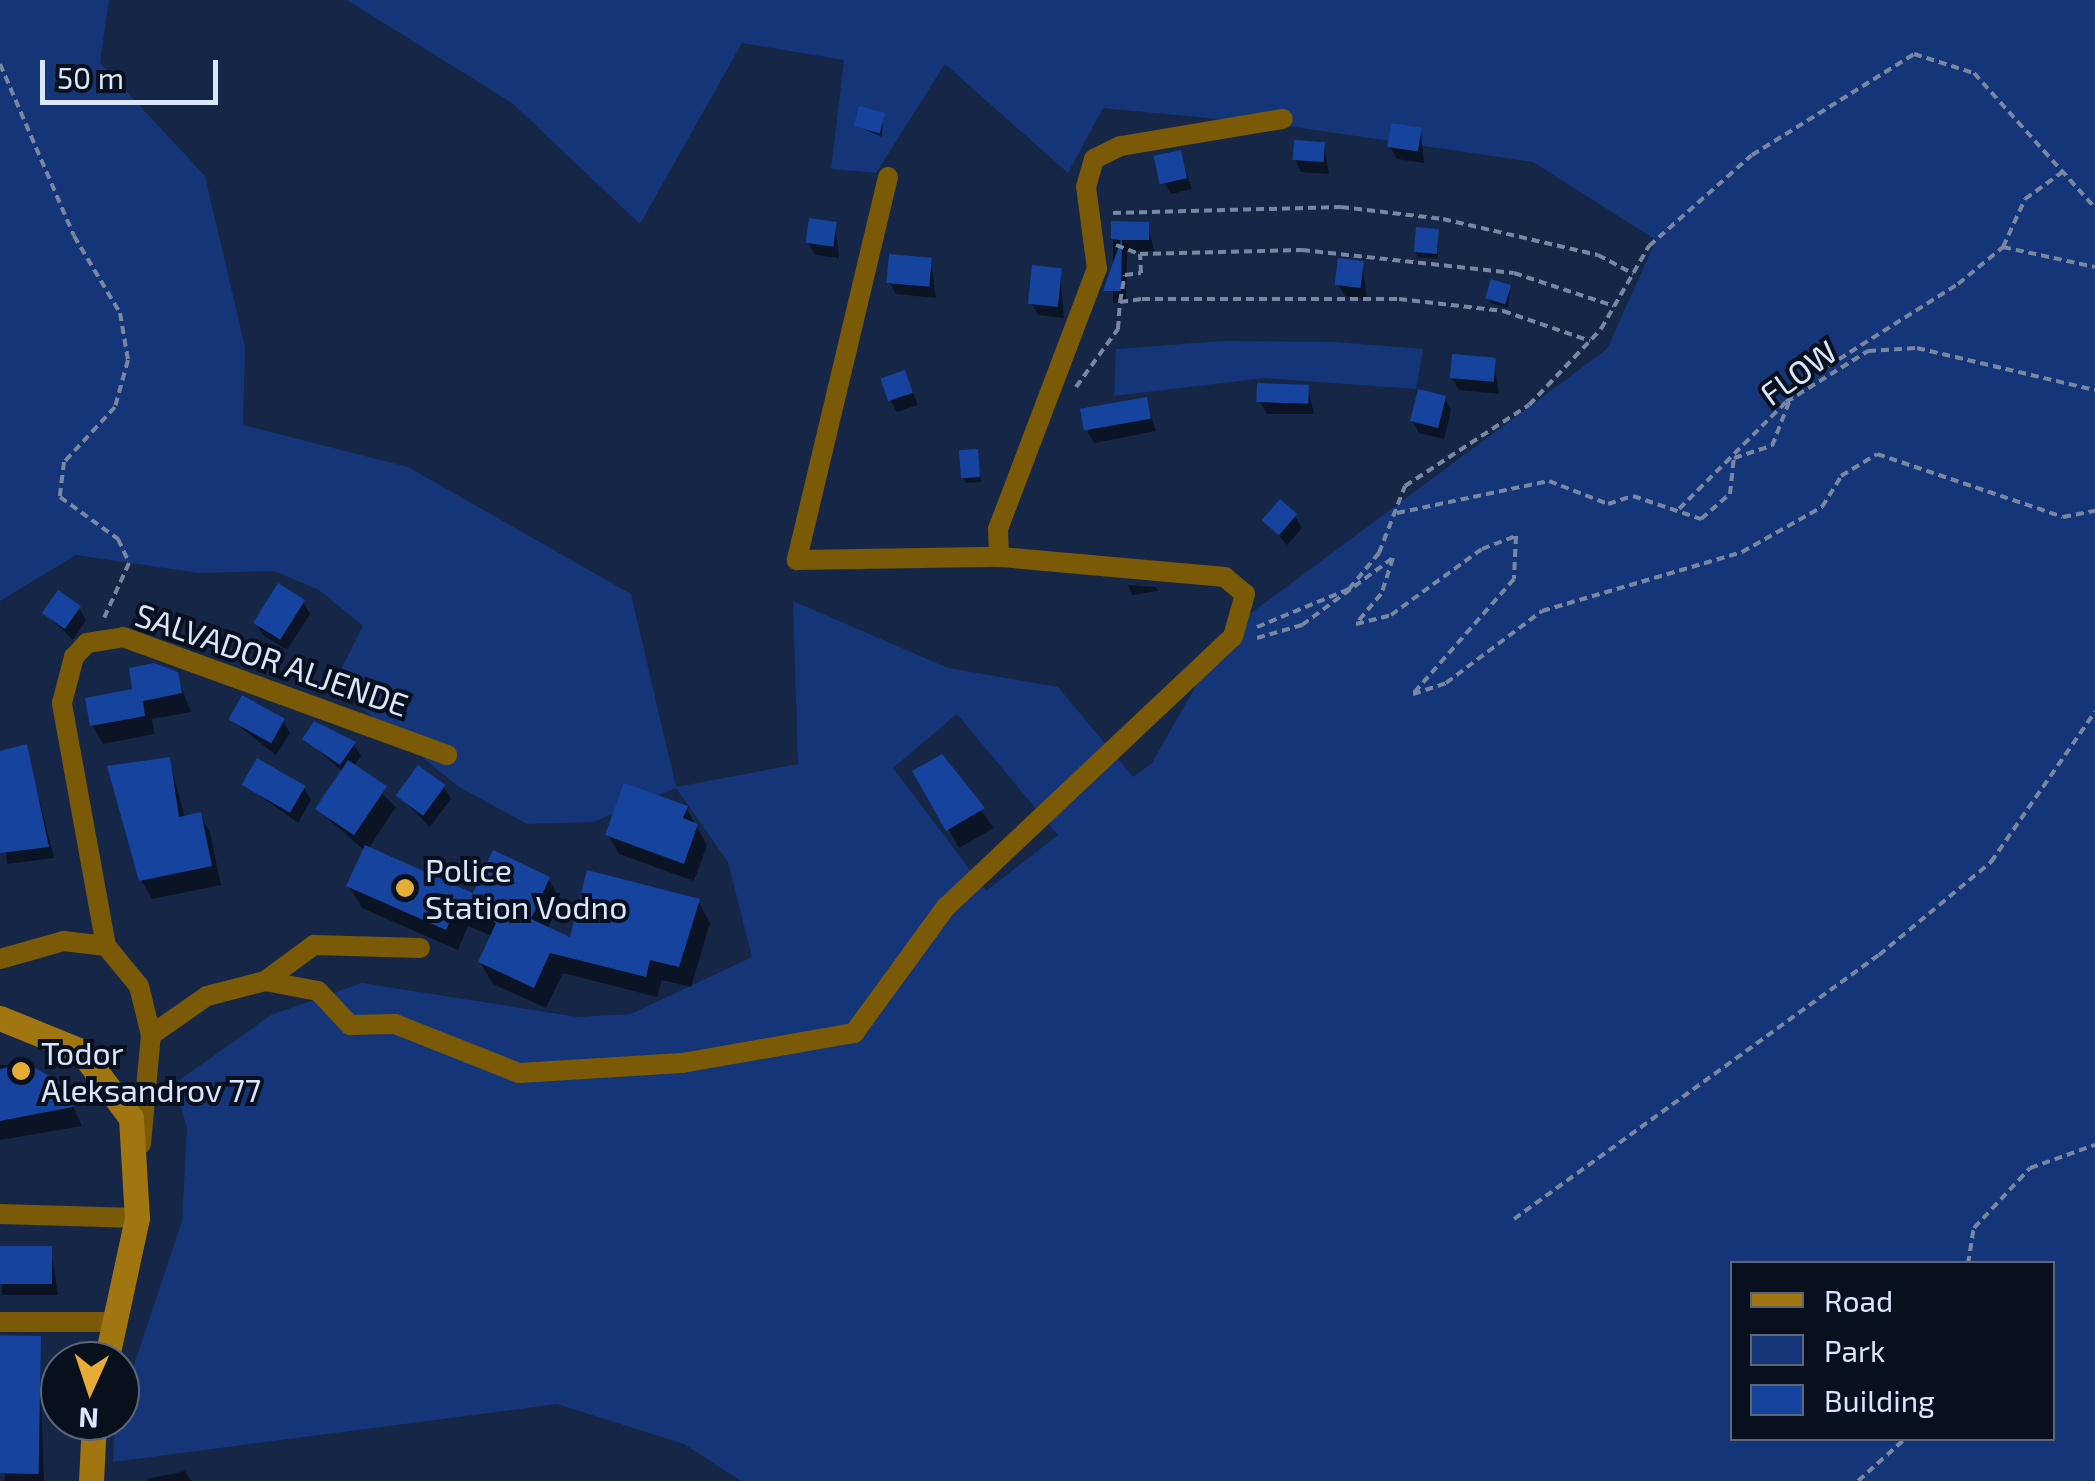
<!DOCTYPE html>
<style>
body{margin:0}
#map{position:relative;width:2095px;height:1481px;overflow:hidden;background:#152647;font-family:"Exo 2",sans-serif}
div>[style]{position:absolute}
.green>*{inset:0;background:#143577}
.shadow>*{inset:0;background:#0007;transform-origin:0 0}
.building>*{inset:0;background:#16439e;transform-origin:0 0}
.path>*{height:4px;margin-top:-2px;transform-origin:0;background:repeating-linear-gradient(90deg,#7987a3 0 8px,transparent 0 13px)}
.street>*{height:20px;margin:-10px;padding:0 10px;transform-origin:10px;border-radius:10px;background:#7a5907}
.secondary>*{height:25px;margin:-12.5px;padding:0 12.5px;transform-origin:12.5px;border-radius:12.5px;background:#a17611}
.dots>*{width:28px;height:28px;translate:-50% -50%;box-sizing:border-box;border:5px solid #08101e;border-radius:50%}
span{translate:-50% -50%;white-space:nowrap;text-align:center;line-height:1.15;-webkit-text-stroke:8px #08101e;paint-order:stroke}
.street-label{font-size:32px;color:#dae6fc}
.poi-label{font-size:32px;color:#dae6fc}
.left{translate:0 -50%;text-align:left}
.legend{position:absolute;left:1730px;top:1261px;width:325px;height:180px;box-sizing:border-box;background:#08101e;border:2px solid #5c6677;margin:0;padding:12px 18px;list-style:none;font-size:30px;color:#dae6fc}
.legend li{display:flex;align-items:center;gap:20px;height:50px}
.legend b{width:50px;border:2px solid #5c6677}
.north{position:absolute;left:40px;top:1341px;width:100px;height:100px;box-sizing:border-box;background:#08101e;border:2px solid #5c6677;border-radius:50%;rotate:183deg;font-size:28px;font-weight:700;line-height:40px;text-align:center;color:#dae6fc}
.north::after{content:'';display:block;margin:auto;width:35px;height:45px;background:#e5ad35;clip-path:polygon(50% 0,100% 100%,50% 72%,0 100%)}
.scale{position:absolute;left:40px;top:60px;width:178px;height:45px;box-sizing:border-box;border:5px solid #dae6fc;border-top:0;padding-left:12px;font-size:30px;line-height:35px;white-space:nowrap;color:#dae6fc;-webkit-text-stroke:8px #08101e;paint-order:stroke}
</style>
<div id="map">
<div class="green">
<div style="clip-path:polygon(evenodd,0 0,109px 0,100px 63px,205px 176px,245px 347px,243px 425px,408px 467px,631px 594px,676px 787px,798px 764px,793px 601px,948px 668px,1058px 687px,1133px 777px,1152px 763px,1227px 631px,1607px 349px,1656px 240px,1533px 162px,1281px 125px,1103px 108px,1068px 173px,945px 64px,876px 173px,831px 169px,844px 60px,742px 43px,640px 224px,512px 103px,347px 0,2095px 0,2095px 1481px,741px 1481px,684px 1444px,557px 1404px,113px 1462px,115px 1422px,182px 1221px,187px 1128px,174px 1084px,271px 1015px,362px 983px,578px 1017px,631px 1014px,752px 957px,728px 862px,676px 788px,593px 822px,527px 824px,459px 787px,333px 685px,363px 626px,319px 590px,274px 571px,199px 573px,76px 555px,0 601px,0 0,957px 714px,1058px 835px,986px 891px,893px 768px,957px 714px,0 0,1732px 1264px,2052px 1264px,2052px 1438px,1732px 1438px,1732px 1264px)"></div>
<div style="clip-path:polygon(1223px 341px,1335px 342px,1423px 349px,1416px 389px,1264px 378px,1114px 396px,1116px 349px)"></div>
</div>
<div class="shadow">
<div style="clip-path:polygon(883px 115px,882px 137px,856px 126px)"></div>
<div style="clip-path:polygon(1421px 130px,1424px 163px,1397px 159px,1390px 147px)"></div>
<div style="clip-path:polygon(1324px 145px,1329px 174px,1301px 172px,1295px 160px)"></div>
<div style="clip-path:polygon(1180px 153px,1192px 189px,1171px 194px,1164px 182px)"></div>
<div style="clip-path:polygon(835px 224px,839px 258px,815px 255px,808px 243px)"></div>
<div style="clip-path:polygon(1148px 225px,1154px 251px,1127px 251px,1126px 303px,1113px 303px,1113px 239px)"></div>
<div style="clip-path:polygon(1437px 232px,1438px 259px,1418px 257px,1415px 252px)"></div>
<div style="clip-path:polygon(931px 261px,936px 298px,896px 294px,889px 282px)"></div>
<div style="clip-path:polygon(1362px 263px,1367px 299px,1345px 296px,1338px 284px)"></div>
<div style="clip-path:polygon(1060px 270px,1064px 318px,1038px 315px,1031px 303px)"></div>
<div style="clip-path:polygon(1510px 287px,1508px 308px,1491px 303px,1488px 298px)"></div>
<div style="clip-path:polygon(1494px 361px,1499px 394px,1459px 390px,1452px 378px)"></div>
<div style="clip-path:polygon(904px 372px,918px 405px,897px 412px,890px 400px)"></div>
<div style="clip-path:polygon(1308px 388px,1314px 414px,1267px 414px,1260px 402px)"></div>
<div style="clip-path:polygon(1445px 398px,1451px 410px,1444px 439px,1419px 433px,1412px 421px)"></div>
<div style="clip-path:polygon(1145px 399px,1156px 431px,1094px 443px,1087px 431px)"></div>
<div style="clip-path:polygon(976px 452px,981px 482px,966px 483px,964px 478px)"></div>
<div style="clip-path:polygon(1295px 516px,1302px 528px,1287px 545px,1265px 520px)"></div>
<div style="clip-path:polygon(1128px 585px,1156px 587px,1158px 591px,1132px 595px)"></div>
<div style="clip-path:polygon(303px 602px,310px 614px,287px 650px,263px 635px,256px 623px)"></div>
<div style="clip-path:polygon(79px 608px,86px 620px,73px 640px,45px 613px)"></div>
<div style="clip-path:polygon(176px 674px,191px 712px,152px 719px,154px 734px,103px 744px,92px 725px,135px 691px)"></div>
<div style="clip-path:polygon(230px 719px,283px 721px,290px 733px,276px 755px)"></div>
<div style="clip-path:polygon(305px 739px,354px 744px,361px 756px,353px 767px,396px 807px,368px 849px,475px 896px,548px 879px,561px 900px,547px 930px,572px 941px,698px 901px,710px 923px,691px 987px,662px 980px,657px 997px,563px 973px,546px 1008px,493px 984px,480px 962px,492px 936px,468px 926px,458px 950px,362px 908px,349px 886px,365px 851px,318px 810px,343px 772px)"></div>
<div style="clip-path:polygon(26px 747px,54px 858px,7px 864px,0 753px)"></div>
<div style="clip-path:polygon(941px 758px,994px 828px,959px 848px,916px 772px)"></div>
<div style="clip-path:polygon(169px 759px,185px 818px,200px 815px,210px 833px,221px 885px,152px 899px,141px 880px)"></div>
<div style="clip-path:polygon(245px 785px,304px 788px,311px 800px,298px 823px)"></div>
<div style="clip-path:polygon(444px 787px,451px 799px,430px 827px,398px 795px)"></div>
<div style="clip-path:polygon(686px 808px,707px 845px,694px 881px,619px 854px,608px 835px)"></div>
<div style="clip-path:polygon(0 1065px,25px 1065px,64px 1087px,82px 1126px,0 1140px)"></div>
<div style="clip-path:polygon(0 1249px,51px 1249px,58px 1295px,2px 1295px)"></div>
<div style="left:39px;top:1339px;width:142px;height:39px;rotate:88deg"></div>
<div style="clip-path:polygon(185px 1471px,191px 1481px,148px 1481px,147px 1479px)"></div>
</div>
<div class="building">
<div style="left:859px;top:106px;width:27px;height:21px;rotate:15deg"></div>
<div style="left:1391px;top:123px;width:31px;height:24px;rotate:9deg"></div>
<div style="left:1294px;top:140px;width:31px;height:20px;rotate:4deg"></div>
<div style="left:1181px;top:150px;width:29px;height:28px;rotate:78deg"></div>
<div style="left:809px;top:218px;width:28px;height:25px;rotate:8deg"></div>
<div style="clip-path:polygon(1111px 221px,1149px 222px,1149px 240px,1122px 240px,1121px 291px,1103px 291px,1121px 240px,1111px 239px)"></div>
<div style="left:1416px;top:227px;width:23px;height:25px;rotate:5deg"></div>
<div style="left:889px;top:254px;width:43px;height:29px;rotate:5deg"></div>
<div style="left:1338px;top:258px;width:26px;height:27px;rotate:7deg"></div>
<div style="left:1032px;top:265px;width:30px;height:39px;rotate:6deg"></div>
<div style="left:1491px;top:279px;width:21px;height:20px;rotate:17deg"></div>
<div style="left:1452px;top:354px;width:44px;height:24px;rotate:5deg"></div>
<div style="left:905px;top:370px;width:24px;height:26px;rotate:71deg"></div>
<div style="left:1257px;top:383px;width:52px;height:19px;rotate:2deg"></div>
<div style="left:1418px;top:389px;width:29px;height:33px;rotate:14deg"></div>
<div style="left:1147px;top:397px;width:22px;height:68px;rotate:80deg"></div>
<div style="left:978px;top:449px;width:28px;height:19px;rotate:86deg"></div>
<div style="left:1280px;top:499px;width:23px;height:28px;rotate:41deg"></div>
<div style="left:278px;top:583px;width:32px;height:47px;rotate:32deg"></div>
<div style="left:58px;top:590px;width:28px;height:28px;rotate:35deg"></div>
<div style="clip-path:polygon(154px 663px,178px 672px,182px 693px,143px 701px,145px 716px,90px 726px,85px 698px,132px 689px,129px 668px)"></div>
<div style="left:242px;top:695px;width:49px;height:28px;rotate:29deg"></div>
<div style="clip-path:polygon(314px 721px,356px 742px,340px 765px,302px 739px)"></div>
<div style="clip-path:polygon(27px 744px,49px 847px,0 853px,0 751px)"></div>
<div style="clip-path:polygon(942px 754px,985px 808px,946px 831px,912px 771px)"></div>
<div style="clip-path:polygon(170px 757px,179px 817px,201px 812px,212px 866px,139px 881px,107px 766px)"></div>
<div style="left:257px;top:758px;width:56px;height:31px;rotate:30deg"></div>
<div style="left:348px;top:760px;width:47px;height:59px;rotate:34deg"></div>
<div style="left:418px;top:765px;width:34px;height:38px;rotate:36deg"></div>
<div style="clip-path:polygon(624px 783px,688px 806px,683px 818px,698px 824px,684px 864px,605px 835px)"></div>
<div style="clip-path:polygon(365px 845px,473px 893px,493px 850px,550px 877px,531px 919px,570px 937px,587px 870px,700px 899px,679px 967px,650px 960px,646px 977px,550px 953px,534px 988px,478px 962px,496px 923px,456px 906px,446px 930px,346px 886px)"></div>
<div style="clip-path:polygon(26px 1063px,66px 1085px,73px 1107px,0 1121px,0 1069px)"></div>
<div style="left:0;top:1246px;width:52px;height:38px"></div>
<div style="left:41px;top:1336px;width:138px;height:41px;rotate:91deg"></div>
</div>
<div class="path">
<div style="left:0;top:64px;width:187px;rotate:66.7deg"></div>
<div style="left:74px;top:236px;width:90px;rotate:59.1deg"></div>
<div style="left:120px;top:313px;width:48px;rotate:80.3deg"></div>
<div style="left:128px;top:360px;width:49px;rotate:105.5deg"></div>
<div style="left:115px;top:407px;width:75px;rotate:132.8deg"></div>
<div style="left:64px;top:462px;width:35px;rotate:97deg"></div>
<div style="left:60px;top:497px;width:72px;rotate:35.9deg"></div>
<div style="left:118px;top:539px;width:26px;rotate:65deg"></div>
<div style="left:129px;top:563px;width:60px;rotate:114.4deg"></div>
<div style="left:1113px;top:213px;width:228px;rotate:-1.5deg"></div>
<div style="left:1341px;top:207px;width:103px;rotate:6.7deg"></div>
<div style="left:1443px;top:219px;width:159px;rotate:13.1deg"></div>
<div style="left:1598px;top:255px;width:40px;rotate:28deg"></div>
<div style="left:1116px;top:245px;width:26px;rotate:21deg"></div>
<div style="left:2003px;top:247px;width:94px;rotate:12.3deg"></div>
<div style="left:1120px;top:302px;width:27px;rotate:-80deg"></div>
<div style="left:1125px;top:275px;width:16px;rotate:-7deg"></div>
<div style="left:1141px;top:273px;width:19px;rotate:-93deg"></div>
<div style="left:1140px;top:254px;width:162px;rotate:-1.4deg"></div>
<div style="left:1302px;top:250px;width:213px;rotate:6.2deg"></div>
<div style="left:1514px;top:273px;width:105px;rotate:18.3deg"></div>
<div style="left:1076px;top:387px;width:72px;rotate:-54.1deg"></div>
<div style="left:1118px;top:329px;width:27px;rotate:-86deg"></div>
<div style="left:1120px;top:302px;width:22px;rotate:-8deg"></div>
<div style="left:1142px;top:299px;width:257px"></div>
<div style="left:1399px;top:299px;width:105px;rotate:6.6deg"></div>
<div style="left:1503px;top:311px;width:92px;rotate:19deg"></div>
<div style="left:1679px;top:509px;width:151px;rotate:-45deg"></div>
<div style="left:1786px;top:402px;width:97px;rotate:-31.9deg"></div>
<div style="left:1868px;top:351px;width:49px;rotate:-3.5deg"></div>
<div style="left:1917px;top:348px;width:183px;rotate:13.3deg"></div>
<div style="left:1397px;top:513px;width:155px;rotate:-11.9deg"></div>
<div style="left:1549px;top:481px;width:63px;rotate:21.3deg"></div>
<div style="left:1608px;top:504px;width:26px;rotate:-18deg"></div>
<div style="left:1633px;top:496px;width:72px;rotate:18.7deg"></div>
<div style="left:1701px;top:519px;width:38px;rotate:-41deg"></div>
<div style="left:1730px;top:494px;width:36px;rotate:-84deg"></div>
<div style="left:1734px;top:458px;width:40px;rotate:-18deg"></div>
<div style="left:1772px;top:446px;width:63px;rotate:-68.7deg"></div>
<div style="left:1795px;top:387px;width:193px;rotate:-32.3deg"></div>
<div style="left:1958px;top:284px;width:58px;rotate:-39.4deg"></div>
<div style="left:2003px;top:247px;width:53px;rotate:-65.4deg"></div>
<div style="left:2025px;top:199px;width:48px;rotate:-35.7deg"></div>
<div style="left:1257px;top:627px;width:100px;rotate:-22.4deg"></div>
<div style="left:1349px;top:589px;width:47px;rotate:-50.2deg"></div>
<div style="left:1379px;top:553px;width:72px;rotate:-68.8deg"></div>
<div style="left:1405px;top:486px;width:148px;rotate:-33.2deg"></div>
<div style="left:1529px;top:405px;width:105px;rotate:-46.5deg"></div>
<div style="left:1601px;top:329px;width:96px;rotate:-60deg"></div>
<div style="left:1649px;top:246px;width:137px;rotate:-41.5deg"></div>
<div style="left:1752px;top:155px;width:191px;rotate:-31.9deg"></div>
<div style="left:1914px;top:54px;width:63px;rotate:17.6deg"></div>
<div style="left:1974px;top:73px;width:181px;rotate:48.1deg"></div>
<div style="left:1257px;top:638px;width:47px;rotate:-16.1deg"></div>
<div style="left:1302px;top:625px;width:113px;rotate:-36.4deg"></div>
<div style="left:1393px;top:558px;width:38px;rotate:108deg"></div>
<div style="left:1381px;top:594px;width:39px;rotate:130deg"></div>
<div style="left:1356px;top:624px;width:36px;rotate:-14deg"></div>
<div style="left:1391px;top:615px;width:112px;rotate:-36deg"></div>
<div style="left:1482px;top:549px;width:36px;rotate:-21deg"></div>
<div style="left:1516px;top:536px;width:43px;rotate:92.7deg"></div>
<div style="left:1514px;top:579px;width:153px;rotate:131.3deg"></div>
<div style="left:1413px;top:694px;width:35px;rotate:-18deg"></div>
<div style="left:1446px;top:683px;width:120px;rotate:-36.9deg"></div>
<div style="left:1542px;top:611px;width:209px;rotate:-16.4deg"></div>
<div style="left:1742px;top:552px;width:92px;rotate:-29.4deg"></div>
<div style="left:1822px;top:507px;width:36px;rotate:-58deg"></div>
<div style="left:1841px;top:476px;width:42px;rotate:-31.4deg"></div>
<div style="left:1877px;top:454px;width:196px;rotate:18.7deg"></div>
<div style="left:2063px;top:517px;width:33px;rotate:-11deg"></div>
<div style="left:1514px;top:1219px;width:450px;rotate:-35.9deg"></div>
<div style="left:1879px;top:955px;width:146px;rotate:-39.7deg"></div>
<div style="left:1991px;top:862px;width:183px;rotate:-55.3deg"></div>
<div style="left:1968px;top:1264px;width:36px;rotate:-81deg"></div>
<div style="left:1974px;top:1228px;width:82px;rotate:-47deg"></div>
<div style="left:2030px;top:1168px;width:69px;rotate:-19.5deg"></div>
<div style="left:1858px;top:1481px;width:64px;rotate:-41.9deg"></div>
</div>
<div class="street">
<div style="left:888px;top:177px;width:394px;rotate:103.4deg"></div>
<div style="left:797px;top:560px;width:202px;rotate:-0.9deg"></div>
<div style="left:0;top:959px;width:66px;rotate:-15.7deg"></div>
<div style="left:64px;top:941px;width:42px;rotate:6.8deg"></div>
<div style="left:265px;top:981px;width:54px;rotate:10.7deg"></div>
<div style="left:318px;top:991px;width:47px;rotate:46.7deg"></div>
<div style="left:350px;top:1025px;width:45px;rotate:-1.3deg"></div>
<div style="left:395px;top:1024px;width:133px;rotate:21.6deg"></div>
<div style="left:519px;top:1073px;width:163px;rotate:-3.5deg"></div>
<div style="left:682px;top:1063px;width:175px;rotate:-9.9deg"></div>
<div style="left:854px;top:1033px;width:156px;rotate:-53.9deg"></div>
<div style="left:946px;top:907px;width:394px;rotate:-43.3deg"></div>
<div style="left:1233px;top:637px;width:45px;rotate:-74.4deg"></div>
<div style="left:1245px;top:594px;width:26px;rotate:-140deg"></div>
<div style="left:1225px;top:577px;width:227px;rotate:-174.9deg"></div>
<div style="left:999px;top:557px;width:28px;rotate:-92deg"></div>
<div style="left:998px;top:529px;width:278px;rotate:-69.2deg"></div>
<div style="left:1097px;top:269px;width:83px;rotate:-97.6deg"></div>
<div style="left:1086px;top:187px;width:29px;rotate:-74deg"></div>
<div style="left:1094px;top:159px;width:30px;rotate:-26deg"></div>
<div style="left:1121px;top:146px;width:164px;rotate:-9.5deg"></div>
<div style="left:151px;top:1035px;width:68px;rotate:-34.9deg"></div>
<div style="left:207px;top:996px;width:60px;rotate:-14.5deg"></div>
<div style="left:265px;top:981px;width:61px;rotate:-36.3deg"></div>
<div style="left:314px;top:945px;width:106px;rotate:1.6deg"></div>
<div style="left:141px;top:1144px;width:109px;rotate:-84.8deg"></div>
<div style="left:151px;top:1035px;width:50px;rotate:-103.8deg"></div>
<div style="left:139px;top:986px;width:52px;rotate:-129.5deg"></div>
<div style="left:106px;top:946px;width:247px;rotate:-100.3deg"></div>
<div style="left:62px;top:703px;width:48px;rotate:-75.4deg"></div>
<div style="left:74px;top:657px;width:19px;rotate:-47deg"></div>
<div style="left:87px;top:643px;width:36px;rotate:-9deg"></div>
<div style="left:123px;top:637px;width:345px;rotate:20deg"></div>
<div style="left:0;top:1214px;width:137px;rotate:1.7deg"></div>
<div style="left:0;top:1322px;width:116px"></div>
</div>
<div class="secondary">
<div style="left:0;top:1018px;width:87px;rotate:22.2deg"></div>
<div style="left:81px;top:1051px;width:84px;rotate:53.3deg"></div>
<div style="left:131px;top:1118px;width:100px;rotate:86.6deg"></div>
<div style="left:137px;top:1218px;width:146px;rotate:102.2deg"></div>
<div style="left:91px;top:1481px;width:60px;rotate:-87.1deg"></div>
</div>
<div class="dots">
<div style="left:405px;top:888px;background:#e5ad35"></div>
<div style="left:21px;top:1071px;background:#e5ad35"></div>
</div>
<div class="street-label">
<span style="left:1798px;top:372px;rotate:-36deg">FLOW</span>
<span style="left:272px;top:659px;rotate:19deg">SALVADOR ALJENDE</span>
</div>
<div class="poi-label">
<span class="left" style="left:425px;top:888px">Police<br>Station Vodno</span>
<span class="left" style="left:41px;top:1071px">Todor<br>Aleksandrov 77</span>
</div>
<ul class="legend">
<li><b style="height:12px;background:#a17611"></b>Road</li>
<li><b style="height:28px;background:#143577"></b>Park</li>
<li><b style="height:28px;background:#16439e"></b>Building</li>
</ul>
<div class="north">N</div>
<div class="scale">50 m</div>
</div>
